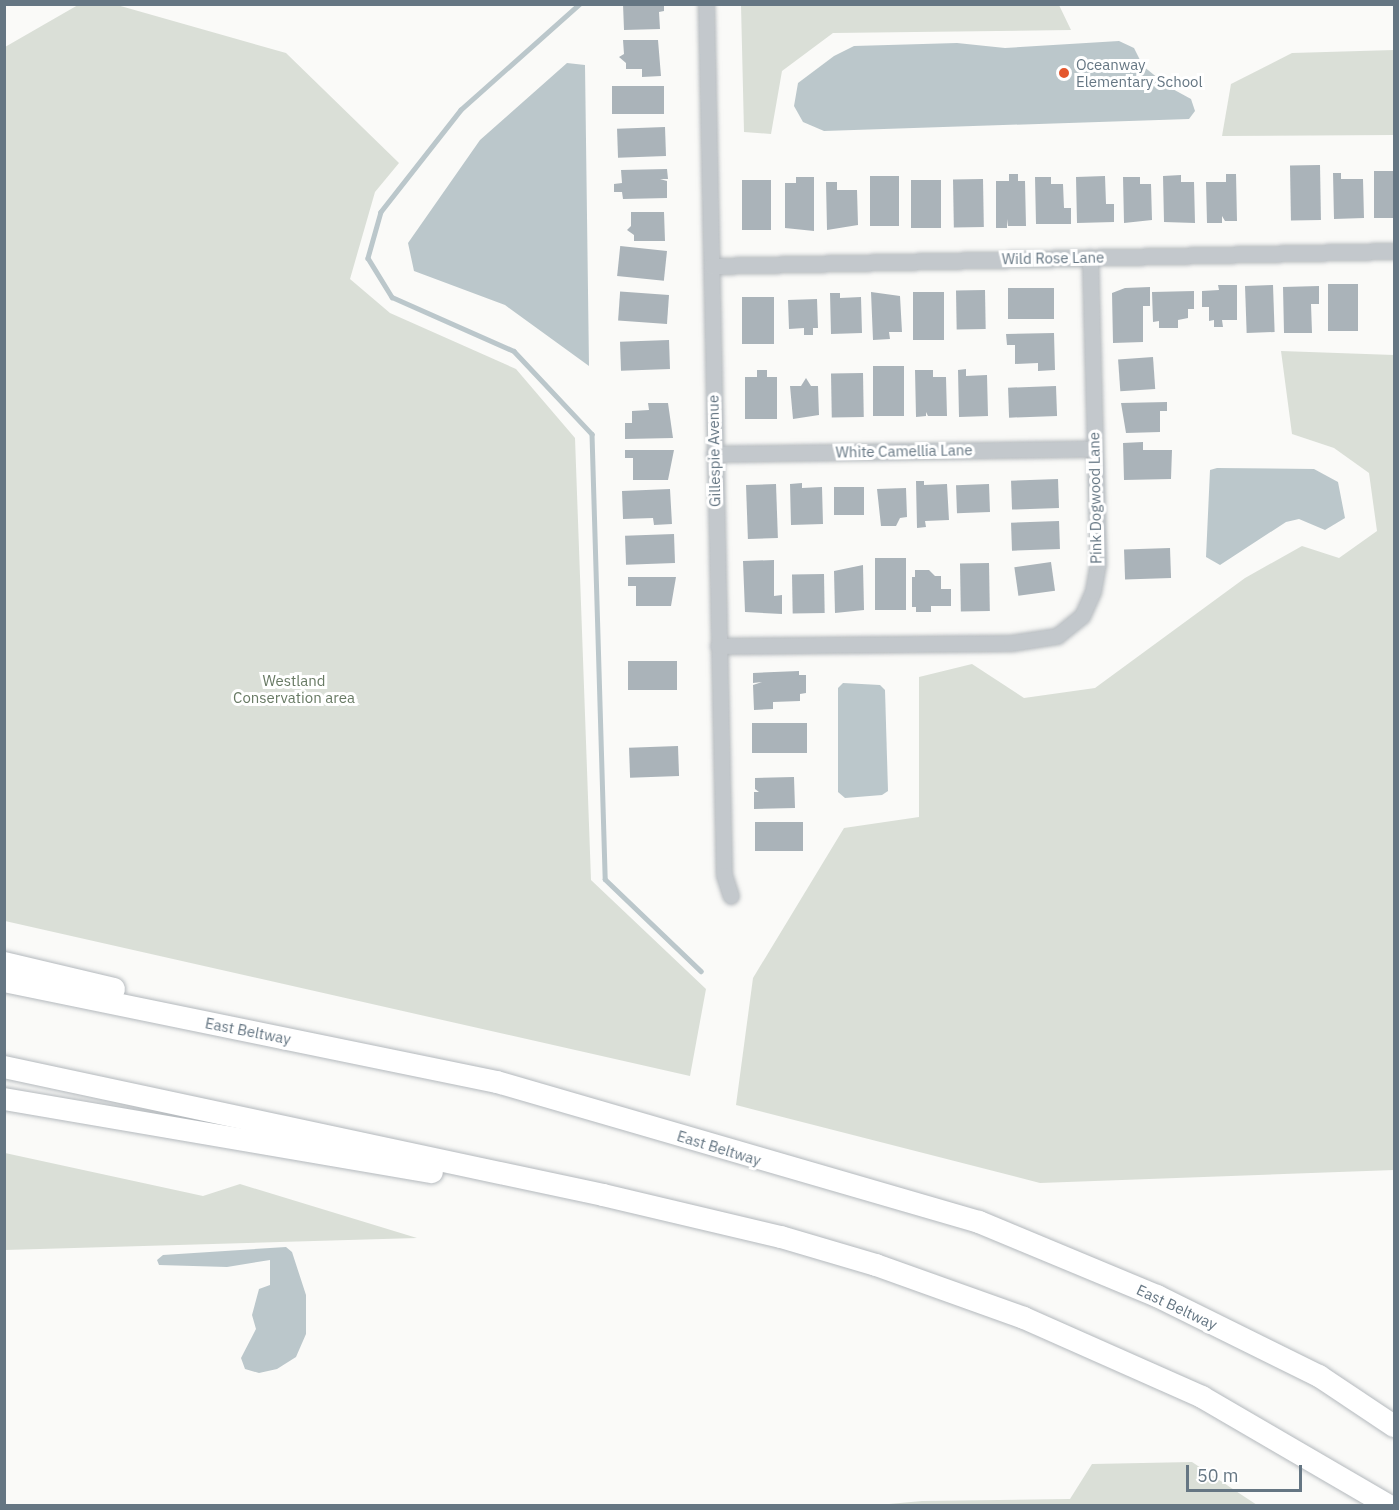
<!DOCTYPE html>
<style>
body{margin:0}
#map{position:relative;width:1399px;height:1510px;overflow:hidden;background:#fafaf8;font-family:"IBM Plex Sans",sans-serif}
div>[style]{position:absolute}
.green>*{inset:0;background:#dadfd7}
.water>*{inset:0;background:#bbc7cb}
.stream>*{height:4.5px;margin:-2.25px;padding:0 2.25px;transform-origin:2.25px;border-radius:2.25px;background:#bbc7cb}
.building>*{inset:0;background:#aab3b9;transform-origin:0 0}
.roads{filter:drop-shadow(0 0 2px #b4b9bd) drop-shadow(0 0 2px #b4b9bd)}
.minor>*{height:15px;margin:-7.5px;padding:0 7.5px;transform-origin:7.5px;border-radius:7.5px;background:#c3c8cc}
.highway>*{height:22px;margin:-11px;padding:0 11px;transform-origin:11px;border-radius:11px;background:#fff}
.dots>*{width:16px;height:16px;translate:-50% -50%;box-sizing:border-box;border:3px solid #fff;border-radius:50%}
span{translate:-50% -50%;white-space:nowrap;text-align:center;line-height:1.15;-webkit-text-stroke:6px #fff;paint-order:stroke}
.poi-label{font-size:15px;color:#657683}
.left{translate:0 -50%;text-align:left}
.street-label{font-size:15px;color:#657683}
.park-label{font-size:15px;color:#687a64}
.frame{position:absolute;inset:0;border:6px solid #657683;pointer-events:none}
.scale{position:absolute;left:1186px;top:1465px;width:116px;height:27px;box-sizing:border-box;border:3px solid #657683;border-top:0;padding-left:8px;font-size:18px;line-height:21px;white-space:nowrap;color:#657683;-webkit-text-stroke:4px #fff;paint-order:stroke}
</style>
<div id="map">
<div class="green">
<div style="clip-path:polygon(117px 5px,286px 53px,399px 163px,375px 192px,350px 279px,390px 313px,516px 369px,575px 438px,591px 880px,706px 989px,690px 1076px,5px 921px,5px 47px,78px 5px)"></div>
<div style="clip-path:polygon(741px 5px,1059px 5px,1071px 30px,833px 33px,782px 71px,771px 134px,744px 132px)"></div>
<div style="clip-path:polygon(1394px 50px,1394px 135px,1222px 136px,1231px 84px,1292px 53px)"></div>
<div style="clip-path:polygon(1281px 351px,1394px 355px,1394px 1170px,1040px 1183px,736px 1105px,753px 978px,844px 828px,919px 817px,919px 677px,972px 664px,1024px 698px,1095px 688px,1245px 578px,1302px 546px,1339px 558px,1377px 531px,1369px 473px,1334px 448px,1292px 434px)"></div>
<div style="clip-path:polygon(5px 1153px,203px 1196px,240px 1184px,417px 1238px,5px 1250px)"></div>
<div style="clip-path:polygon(1192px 1462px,1257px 1505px,878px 1505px,922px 1501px,1070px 1499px,1092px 1464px)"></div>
</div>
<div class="water">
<div style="clip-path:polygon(1119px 41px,1134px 48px,1143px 66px,1169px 87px,1191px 99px,1195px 111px,1189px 119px,824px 131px,803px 122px,794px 106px,798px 83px,834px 56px,854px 46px,957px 43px,1005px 48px)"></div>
<div style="clip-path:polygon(567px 63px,585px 65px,589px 366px,505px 305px,414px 271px,408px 243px,480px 140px)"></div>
<div style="clip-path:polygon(1217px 468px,1314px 469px,1338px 482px,1345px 518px,1325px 530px,1299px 519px,1286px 522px,1220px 565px,1206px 557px,1210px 470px)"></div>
<div style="clip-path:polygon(843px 683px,880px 685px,885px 690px,888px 791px,882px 795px,845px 798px,838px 792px,838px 688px)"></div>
<div style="clip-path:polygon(286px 1247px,292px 1252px,306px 1295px,306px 1334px,296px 1357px,277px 1369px,259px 1373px,245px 1369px,241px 1358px,256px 1329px,252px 1315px,259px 1289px,270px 1285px,270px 1260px,227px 1267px,159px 1265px,157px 1260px,163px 1255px)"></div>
</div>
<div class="stream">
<div style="left:580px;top:4px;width:159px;rotate:138.3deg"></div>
<div style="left:461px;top:110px;width:130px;rotate:128.1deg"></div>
<div style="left:381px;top:212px;width:48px;rotate:105.8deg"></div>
<div style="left:368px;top:258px;width:46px;rotate:58.4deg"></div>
<div style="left:392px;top:297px;width:133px;rotate:23.9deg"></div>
<div style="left:514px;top:351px;width:114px;rotate:46.8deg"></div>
<div style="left:592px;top:434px;width:445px;rotate:88.3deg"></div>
<div style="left:605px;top:879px;width:133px;rotate:43.8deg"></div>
</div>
<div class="building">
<div style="clip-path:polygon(623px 4px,664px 4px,664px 11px,659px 12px,660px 29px,624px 30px)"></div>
<div style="clip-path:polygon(623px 40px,658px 40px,661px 76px,642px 77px,642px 69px,626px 69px,626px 63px,619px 57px,624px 54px)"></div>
<div style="left:664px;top:86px;width:28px;height:52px;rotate:90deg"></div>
<div style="left:665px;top:127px;width:29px;height:48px;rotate:88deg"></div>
<div style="left:1320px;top:165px;width:55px;height:30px;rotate:89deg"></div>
<div style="clip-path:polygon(667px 169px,668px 179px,660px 179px,667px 181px,667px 198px,623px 199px,622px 192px,614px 192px,614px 184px,622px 183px,621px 170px)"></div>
<div style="left:1374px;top:171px;width:20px;height:47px"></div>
<div style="clip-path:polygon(1333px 173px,1341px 173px,1341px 179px,1363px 179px,1364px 218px,1334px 219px)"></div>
<div style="clip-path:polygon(1009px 174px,1018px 174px,1018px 181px,1025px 181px,1026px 226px,1008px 226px,1007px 219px,1007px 228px,996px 228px,996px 181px,1009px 181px)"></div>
<div style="clip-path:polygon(1226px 174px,1236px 174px,1237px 221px,1225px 221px,1222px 216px,1222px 223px,1207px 223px,1206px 182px,1226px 182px)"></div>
<div style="clip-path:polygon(1181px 175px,1181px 182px,1194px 182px,1195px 223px,1164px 222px,1163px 176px)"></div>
<div style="left:870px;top:176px;width:29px;height:50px"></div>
<div style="clip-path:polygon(1105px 176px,1106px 204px,1114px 204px,1114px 222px,1077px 223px,1076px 177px)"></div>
<div style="clip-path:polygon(796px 177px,814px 177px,814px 231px,785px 228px,785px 183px,796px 183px)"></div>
<div style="clip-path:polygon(1035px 177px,1051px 177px,1051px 184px,1063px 184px,1064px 208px,1071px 208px,1071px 224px,1036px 224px)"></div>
<div style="clip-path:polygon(1123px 177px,1140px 177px,1140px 184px,1151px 184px,1152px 220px,1124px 223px)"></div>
<div style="left:983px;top:179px;width:48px;height:30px;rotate:89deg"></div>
<div style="left:742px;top:180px;width:29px;height:50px"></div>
<div style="left:911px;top:180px;width:30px;height:48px"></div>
<div style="clip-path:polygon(826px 182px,837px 182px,837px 190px,857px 190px,858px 225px,827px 230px)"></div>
<div style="clip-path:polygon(631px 212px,664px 212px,665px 241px,634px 241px,634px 235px,627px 230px,631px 226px)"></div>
<div style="left:667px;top:251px;width:30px;height:47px;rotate:96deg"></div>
<div style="left:1328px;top:284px;width:30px;height:47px"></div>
<div style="clip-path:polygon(1218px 285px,1237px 285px,1237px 320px,1222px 320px,1223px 327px,1214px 327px,1214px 320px,1209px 321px,1209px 307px,1202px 307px,1202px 291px,1219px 290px)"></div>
<div style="left:1273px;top:285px;width:47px;height:28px;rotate:88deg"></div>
<div style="clip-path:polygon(1319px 286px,1319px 304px,1311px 304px,1312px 333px,1284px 333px,1283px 287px)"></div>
<div style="clip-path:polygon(1150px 287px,1150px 306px,1143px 306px,1143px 342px,1113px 343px,1112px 293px,1125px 288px)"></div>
<div style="left:1054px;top:288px;width:31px;height:46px;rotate:90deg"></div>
<div style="left:985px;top:290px;width:39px;height:29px;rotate:89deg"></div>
<div style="clip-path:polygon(1194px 291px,1194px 309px,1188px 309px,1188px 318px,1178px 320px,1178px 328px,1159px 328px,1159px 321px,1153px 322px,1152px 292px)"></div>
<div style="clip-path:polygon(871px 292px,900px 296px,902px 332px,889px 332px,890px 339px,873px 340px)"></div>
<div style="left:913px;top:292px;width:31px;height:48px"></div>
<div style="clip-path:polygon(830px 293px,840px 293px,840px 298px,861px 297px,862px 333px,831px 334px)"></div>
<div style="left:669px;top:295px;width:29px;height:49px;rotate:94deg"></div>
<div style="left:742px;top:297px;width:32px;height:47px"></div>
<div style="clip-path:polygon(817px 299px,818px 328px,813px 328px,813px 335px,804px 335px,804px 328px,789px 329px,788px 300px)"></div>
<div style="clip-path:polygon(1054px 333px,1055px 370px,1038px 371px,1038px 363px,1015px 364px,1015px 345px,1007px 345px,1006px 334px)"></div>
<div style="left:669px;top:340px;width:29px;height:49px;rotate:88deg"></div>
<div style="left:1153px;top:357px;width:32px;height:35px;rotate:86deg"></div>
<div style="left:873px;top:366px;width:31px;height:50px"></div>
<div style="clip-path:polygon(966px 369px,966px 376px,987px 375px,988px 416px,959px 417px,958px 370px)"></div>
<div style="clip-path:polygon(757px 370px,767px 370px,767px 377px,777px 377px,777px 419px,745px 419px,745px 377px,757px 377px)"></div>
<div style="clip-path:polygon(915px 370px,933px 370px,933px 377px,946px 377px,947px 416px,928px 416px,926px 412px,926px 416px,916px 417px)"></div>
<div style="left:863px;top:373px;width:44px;height:32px;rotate:89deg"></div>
<div style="clip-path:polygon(806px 378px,811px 386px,818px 386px,819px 415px,793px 419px,790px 386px,801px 386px)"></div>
<div style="left:1056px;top:386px;width:30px;height:48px;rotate:88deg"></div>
<div style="clip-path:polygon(1167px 402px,1167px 411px,1160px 411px,1160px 432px,1126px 433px,1121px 403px)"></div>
<div style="clip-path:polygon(648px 403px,668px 403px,673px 438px,625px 439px,625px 423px,632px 423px,632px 411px,649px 410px)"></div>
<div style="clip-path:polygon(1143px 442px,1143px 450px,1172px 450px,1171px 479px,1124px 480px,1123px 443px)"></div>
<div style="clip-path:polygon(625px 450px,674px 450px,668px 480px,633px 480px,633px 458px,625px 458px)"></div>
<div style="left:1058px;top:479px;width:29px;height:47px;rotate:88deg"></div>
<div style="clip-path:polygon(916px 481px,924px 481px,924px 485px,947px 484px,949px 520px,925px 521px,926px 527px,917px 528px)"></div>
<div style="clip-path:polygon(802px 483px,802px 488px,822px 487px,823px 524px,791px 525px,790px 484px)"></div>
<div style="left:776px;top:484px;width:54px;height:30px;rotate:88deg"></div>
<div style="left:989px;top:484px;width:28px;height:33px;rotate:88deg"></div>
<div style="left:864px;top:487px;width:28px;height:30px;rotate:90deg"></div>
<div style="clip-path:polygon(906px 488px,907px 517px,900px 518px,896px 526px,881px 526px,877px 489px)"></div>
<div style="clip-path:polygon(670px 489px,672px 524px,654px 525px,653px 518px,623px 519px,622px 491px)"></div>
<div style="left:1059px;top:521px;width:28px;height:48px;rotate:88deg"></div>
<div style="left:674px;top:534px;width:29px;height:49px;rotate:88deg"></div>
<div style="left:1170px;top:548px;width:30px;height:46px;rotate:88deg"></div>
<div style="left:875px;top:558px;width:31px;height:52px"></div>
<div style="clip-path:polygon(774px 560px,774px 596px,782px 595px,782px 614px,745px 612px,743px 561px)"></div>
<div style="left:1051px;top:562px;width:29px;height:37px;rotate:82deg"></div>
<div style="left:989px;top:563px;width:48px;height:29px;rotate:89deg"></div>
<div style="clip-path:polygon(863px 565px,864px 610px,835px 613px,834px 571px)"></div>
<div style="clip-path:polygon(915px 570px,929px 570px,935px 576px,941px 576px,941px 589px,951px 589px,951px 606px,931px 606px,931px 612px,916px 612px,916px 607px,912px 607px,912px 577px,915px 577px)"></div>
<div style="left:824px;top:574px;width:39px;height:32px;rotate:89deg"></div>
<div style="clip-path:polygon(628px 577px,676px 577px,671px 606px,636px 606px,636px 586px,628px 586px)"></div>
<div style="left:677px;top:661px;width:29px;height:49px;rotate:90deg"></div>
<div style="clip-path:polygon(799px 671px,799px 675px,806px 675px,806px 693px,800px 694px,800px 701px,773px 702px,773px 709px,754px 710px,753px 685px,762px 682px,753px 683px,753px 673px)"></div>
<div style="left:752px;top:723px;width:55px;height:30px"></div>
<div style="left:678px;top:746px;width:30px;height:49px;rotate:88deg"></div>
<div style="clip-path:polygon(794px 777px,795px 808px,754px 809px,754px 792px,759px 792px,755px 789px,755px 778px)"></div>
<div style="left:803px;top:822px;width:29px;height:48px;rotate:90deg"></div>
</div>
<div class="roads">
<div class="minor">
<div style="left:706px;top:4px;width:871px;rotate:88.82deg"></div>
<div style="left:724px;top:875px;width:22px;rotate:72deg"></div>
<div style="left:712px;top:266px;width:682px;rotate:-1.26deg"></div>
<div style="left:714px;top:454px;width:381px;rotate:-0.8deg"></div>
<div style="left:718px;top:646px;width:293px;rotate:-0.6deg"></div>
<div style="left:1011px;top:643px;width:47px;rotate:-8.7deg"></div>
<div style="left:1057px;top:636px;width:32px;rotate:-39deg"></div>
<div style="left:1082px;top:616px;width:27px;rotate:-66deg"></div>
<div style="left:1093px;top:591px;width:27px;rotate:-80deg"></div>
<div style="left:1098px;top:564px;width:307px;rotate:-91.5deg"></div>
</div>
<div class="highway">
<div style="left:4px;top:963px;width:113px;rotate:13.3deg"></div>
<div style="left:4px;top:981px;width:503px;rotate:11.58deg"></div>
<div style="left:497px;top:1082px;width:502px;rotate:16.2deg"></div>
<div style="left:979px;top:1222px;width:193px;rotate:22.6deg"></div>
<div style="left:1157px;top:1296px;width:181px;rotate:26.3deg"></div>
<div style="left:1319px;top:1376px;width:90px;rotate:33.7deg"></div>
<div style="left:4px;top:1067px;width:613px;rotate:12.06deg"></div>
<div style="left:603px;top:1195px;width:183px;rotate:13.3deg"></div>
<div style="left:781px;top:1237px;width:99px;rotate:16.4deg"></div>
<div style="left:876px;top:1265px;width:157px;rotate:19.7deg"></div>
<div style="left:1024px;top:1318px;width:195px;rotate:23.9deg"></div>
<div style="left:1202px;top:1397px;width:216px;rotate:30.2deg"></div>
<div style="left:4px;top:1099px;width:434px;rotate:9.7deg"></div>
</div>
</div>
<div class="dots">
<div style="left:1064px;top:73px;background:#e4572e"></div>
</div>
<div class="poi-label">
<span class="left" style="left:1076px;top:73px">Oceanway<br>Elementary School</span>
</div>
<div class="street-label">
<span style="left:1053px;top:258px;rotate:-1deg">Wild Rose Lane</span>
<span style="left:714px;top:451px;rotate:-91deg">Gillespie Avenue</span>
<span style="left:904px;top:451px;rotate:-1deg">White Camellia Lane</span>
<span style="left:1095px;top:498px;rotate:-91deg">Pink Dogwood Lane</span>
<span style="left:248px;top:1031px;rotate:11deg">East Beltway</span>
<span style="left:719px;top:1148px;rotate:17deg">East Beltway</span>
<span style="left:1177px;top:1307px;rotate:25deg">East Beltway</span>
</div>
<div class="park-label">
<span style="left:294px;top:689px">Westland<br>Conservation area</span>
</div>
<div class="frame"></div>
<div class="scale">50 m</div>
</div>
